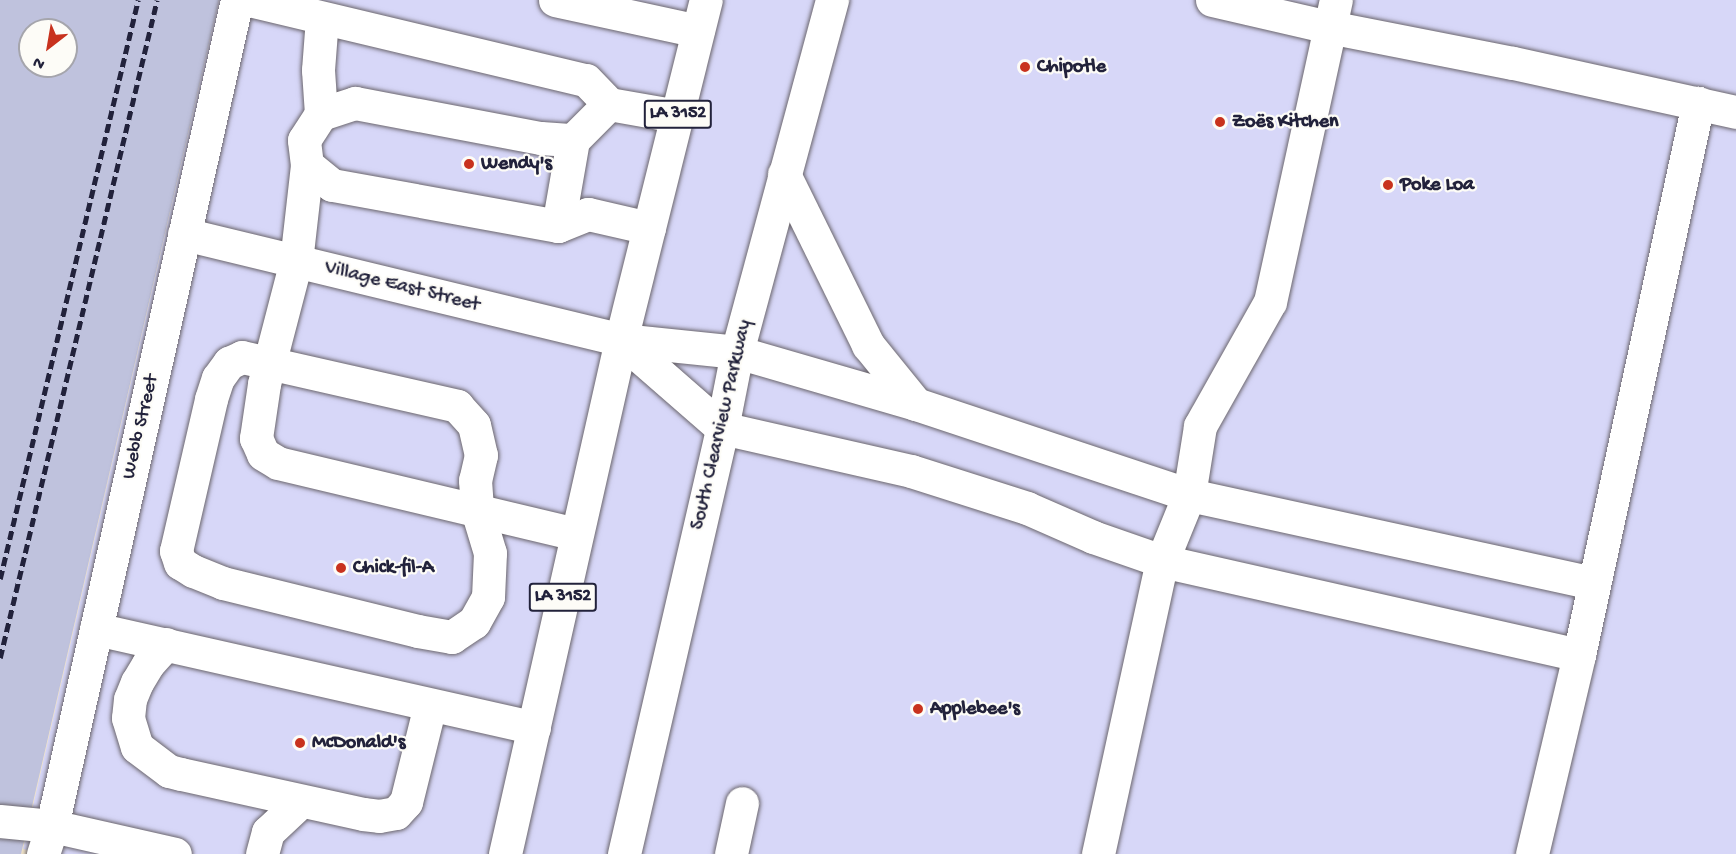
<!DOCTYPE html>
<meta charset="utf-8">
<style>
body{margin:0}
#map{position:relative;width:1736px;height:854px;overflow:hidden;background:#f2e5ca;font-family:"Gochi Hand",sans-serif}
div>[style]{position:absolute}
.built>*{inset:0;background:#d7d7f8}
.industrial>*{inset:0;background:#bfc2dd}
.roads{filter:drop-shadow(0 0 2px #6b666d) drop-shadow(0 0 2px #6b666d)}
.minor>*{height:33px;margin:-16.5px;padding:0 16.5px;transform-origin:16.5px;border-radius:16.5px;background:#fff}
.highway>*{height:33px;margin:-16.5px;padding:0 16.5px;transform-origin:16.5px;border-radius:16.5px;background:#fff}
.rail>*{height:4.5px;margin-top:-2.25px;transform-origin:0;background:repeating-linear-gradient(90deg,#22223b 0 9px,transparent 0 13.5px)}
.dots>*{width:16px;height:16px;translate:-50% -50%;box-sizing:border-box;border:3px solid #fdfcf7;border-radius:50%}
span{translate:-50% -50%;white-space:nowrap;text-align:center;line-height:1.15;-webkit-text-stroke:4.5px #fdfcf7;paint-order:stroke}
.shield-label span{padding:2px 4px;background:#fdfcf7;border:2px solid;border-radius:4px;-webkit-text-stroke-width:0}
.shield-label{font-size:18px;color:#22223b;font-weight:700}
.poi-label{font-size:20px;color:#22223b;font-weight:700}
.left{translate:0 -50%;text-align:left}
.street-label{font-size:20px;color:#22223b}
.north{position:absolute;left:18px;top:18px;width:60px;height:60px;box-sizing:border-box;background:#fdfcf7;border:2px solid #a5a5ac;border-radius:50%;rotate:211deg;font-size:16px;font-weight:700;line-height:24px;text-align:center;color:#22223b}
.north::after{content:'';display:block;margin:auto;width:21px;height:27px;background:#c8321e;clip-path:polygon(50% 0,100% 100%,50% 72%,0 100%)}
</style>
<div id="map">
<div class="built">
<div style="clip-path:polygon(219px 0,1736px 0,1736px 854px,45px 854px,23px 849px)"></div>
</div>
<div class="industrial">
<div style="clip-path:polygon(evenodd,0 0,219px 0,21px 854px,0 854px,0 0,30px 30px,66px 30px,66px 66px,30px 66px,30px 30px)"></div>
</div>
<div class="roads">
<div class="minor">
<div style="left:249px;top:0;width:346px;rotate:13.4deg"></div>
<div style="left:586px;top:80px;width:33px;rotate:46deg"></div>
<div style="left:555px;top:0;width:146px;rotate:12.2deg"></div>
<div style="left:1212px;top:0;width:120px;rotate:13deg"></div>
<div style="left:1329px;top:27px;width:187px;rotate:11.1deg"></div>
<div style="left:1513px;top:63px;width:228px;rotate:12.4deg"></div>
<div style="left:321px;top:114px;width:44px;rotate:-93.9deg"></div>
<div style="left:318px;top:70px;width:52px;rotate:-85.6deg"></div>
<div style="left:307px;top:165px;width:97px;rotate:96.5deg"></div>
<div style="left:296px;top:261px;width:127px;rotate:104.6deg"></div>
<div style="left:264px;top:384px;width:55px;rotate:98.4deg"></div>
<div style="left:256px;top:438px;width:17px;rotate:66deg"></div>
<div style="left:263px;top:454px;width:17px;rotate:31deg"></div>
<div style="left:278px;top:463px;width:306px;rotate:13.4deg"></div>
<div style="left:784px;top:174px;width:191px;rotate:63.8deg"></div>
<div style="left:868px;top:345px;width:76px;rotate:50.9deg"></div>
<div style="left:916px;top:404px;width:288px;rotate:18.4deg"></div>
<div style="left:1189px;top:495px;width:414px;rotate:12.3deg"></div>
<div style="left:558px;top:226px;width:87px;rotate:-80.1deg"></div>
<div style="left:649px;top:228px;width:63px;rotate:-167.1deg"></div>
<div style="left:588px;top:214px;width:32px;rotate:158deg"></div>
<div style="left:558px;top:226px;width:230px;rotate:-169.7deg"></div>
<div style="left:332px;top:185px;width:32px;rotate:-141deg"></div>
<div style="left:307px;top:165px;width:25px;rotate:-97deg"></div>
<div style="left:304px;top:140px;width:31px;rotate:-57deg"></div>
<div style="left:321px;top:114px;width:36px;rotate:-18deg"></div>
<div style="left:355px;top:103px;width:189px;rotate:10.7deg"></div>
<div style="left:541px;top:138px;width:32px;rotate:4deg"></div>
<div style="left:573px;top:140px;width:51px;rotate:-45deg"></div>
<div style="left:609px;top:104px;width:69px;rotate:10deg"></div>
<div style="left:184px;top:234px;width:450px;rotate:13.6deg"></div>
<div style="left:621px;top:340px;width:117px;rotate:5.9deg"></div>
<div style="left:737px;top:352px;width:186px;rotate:16.2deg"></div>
<div style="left:621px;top:340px;width:134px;rotate:41.1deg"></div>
<div style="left:722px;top:428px;width:194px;rotate:12.8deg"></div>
<div style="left:911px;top:471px;width:122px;rotate:17.7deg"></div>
<div style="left:1027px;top:508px;width:72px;rotate:23.7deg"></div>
<div style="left:1093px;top:537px;width:73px;rotate:19.2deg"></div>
<div style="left:1162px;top:561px;width:427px;rotate:12.7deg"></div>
<div style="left:242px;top:357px;width:221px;rotate:12.8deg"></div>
<div style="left:457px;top:406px;width:25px;rotate:48deg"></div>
<div style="left:474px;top:425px;width:31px;rotate:77deg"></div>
<div style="left:481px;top:455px;width:26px;rotate:103deg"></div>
<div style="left:475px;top:480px;width:30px;rotate:86deg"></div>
<div style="left:477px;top:510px;width:45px;rotate:73.2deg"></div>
<div style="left:490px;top:553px;width:44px;rotate:92.6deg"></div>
<div style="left:488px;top:597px;width:29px;rotate:119deg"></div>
<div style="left:474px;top:622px;width:27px;rotate:146deg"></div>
<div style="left:452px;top:637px;width:35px;rotate:-170deg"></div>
<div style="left:418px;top:631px;width:201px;rotate:-166.2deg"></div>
<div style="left:223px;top:583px;width:32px;rotate:-158deg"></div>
<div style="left:193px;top:571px;width:15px;rotate:-148deg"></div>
<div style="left:180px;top:563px;width:13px;rotate:-108deg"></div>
<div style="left:176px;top:551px;width:156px;rotate:-77deg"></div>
<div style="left:211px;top:399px;width:22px;rotate:-72deg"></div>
<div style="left:218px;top:378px;width:19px;rotate:-54deg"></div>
<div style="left:229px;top:363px;width:14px;rotate:-25deg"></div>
<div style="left:96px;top:629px;width:449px;rotate:12.7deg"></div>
<div style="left:166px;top:644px;width:27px;rotate:132deg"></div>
<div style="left:148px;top:664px;width:21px;rotate:121deg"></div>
<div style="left:137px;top:682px;width:18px;rotate:112deg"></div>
<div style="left:130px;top:699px;width:19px;rotate:96deg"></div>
<div style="left:128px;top:718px;width:30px;rotate:73deg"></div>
<div style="left:137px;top:747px;width:40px;rotate:37deg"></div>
<div style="left:169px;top:771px;width:12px;rotate:14deg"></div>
<div style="left:181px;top:774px;width:186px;rotate:12.4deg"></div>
<div style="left:363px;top:814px;width:16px;rotate:7deg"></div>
<div style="left:379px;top:816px;width:17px;rotate:-10deg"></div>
<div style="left:396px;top:813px;width:15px;rotate:-48deg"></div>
<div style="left:406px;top:802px;width:100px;rotate:-76.1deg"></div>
<div style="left:0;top:821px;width:52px;rotate:5.5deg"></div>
<div style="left:52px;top:826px;width:126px;rotate:12.8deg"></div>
<div style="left:43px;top:854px;width:29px;rotate:-72deg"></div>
<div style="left:52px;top:826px;width:846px;rotate:-77.38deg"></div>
<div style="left:262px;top:854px;width:23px;rotate:-75deg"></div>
<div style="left:268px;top:832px;width:45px;rotate:-43.2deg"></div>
<div style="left:731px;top:854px;width:52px;rotate:-77.8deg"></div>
<div style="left:1098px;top:854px;width:300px;rotate:-77.7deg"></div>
<div style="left:1162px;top:561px;width:71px;rotate:-67.8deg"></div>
<div style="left:1189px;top:495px;width:70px;rotate:-80.9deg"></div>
<div style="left:1200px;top:426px;width:142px;rotate:-60.6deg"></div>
<div style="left:1270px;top:302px;width:309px;rotate:-77.7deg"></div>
<div style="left:1532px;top:854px;width:204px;rotate:-76.7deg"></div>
<div style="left:1579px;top:655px;width:565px;rotate:-77.83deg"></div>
</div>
<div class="highway">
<div style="left:505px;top:854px;width:527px;rotate:-77.28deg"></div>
<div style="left:621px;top:340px;width:350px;rotate:-76deg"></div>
<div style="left:624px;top:854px;width:437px;rotate:-77deg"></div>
<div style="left:722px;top:428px;width:77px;rotate:-78.8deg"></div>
<div style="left:737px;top:352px;width:365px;rotate:-74.9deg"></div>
</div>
</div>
<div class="rail">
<div style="left:0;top:579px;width:595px;rotate:-76.59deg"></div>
<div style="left:0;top:658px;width:676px;rotate:-76.58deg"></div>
</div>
<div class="dots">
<div style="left:1025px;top:67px;background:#c8321e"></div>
<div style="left:1220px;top:122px;background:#c8321e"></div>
<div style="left:469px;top:164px;background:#c8321e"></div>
<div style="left:1388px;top:185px;background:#c8321e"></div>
<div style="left:341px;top:568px;background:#c8321e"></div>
<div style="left:918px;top:709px;background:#c8321e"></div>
<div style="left:300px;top:743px;background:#c8321e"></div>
</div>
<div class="shield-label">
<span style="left:678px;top:114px">LA 3152</span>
<span style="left:563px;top:597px">LA 3152</span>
</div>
<div class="poi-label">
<span class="left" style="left:1037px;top:67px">Chipotle</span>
<span class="left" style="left:1232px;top:122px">Zoës Kitchen</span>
<span class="left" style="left:481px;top:164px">Wendy's</span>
<span class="left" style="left:1400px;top:185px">Poke Loa</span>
<span class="left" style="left:353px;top:568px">Chick-fil-A</span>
<span class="left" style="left:930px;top:709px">Applebee's</span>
<span class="left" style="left:312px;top:743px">McDonald's</span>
</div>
<div class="street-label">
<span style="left:402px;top:287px;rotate:14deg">Village East Street</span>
<span style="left:722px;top:425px;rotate:-77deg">South Clearview Parkway</span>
<span style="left:141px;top:427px;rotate:-77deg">Webb Street</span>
</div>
<div class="north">N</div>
</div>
